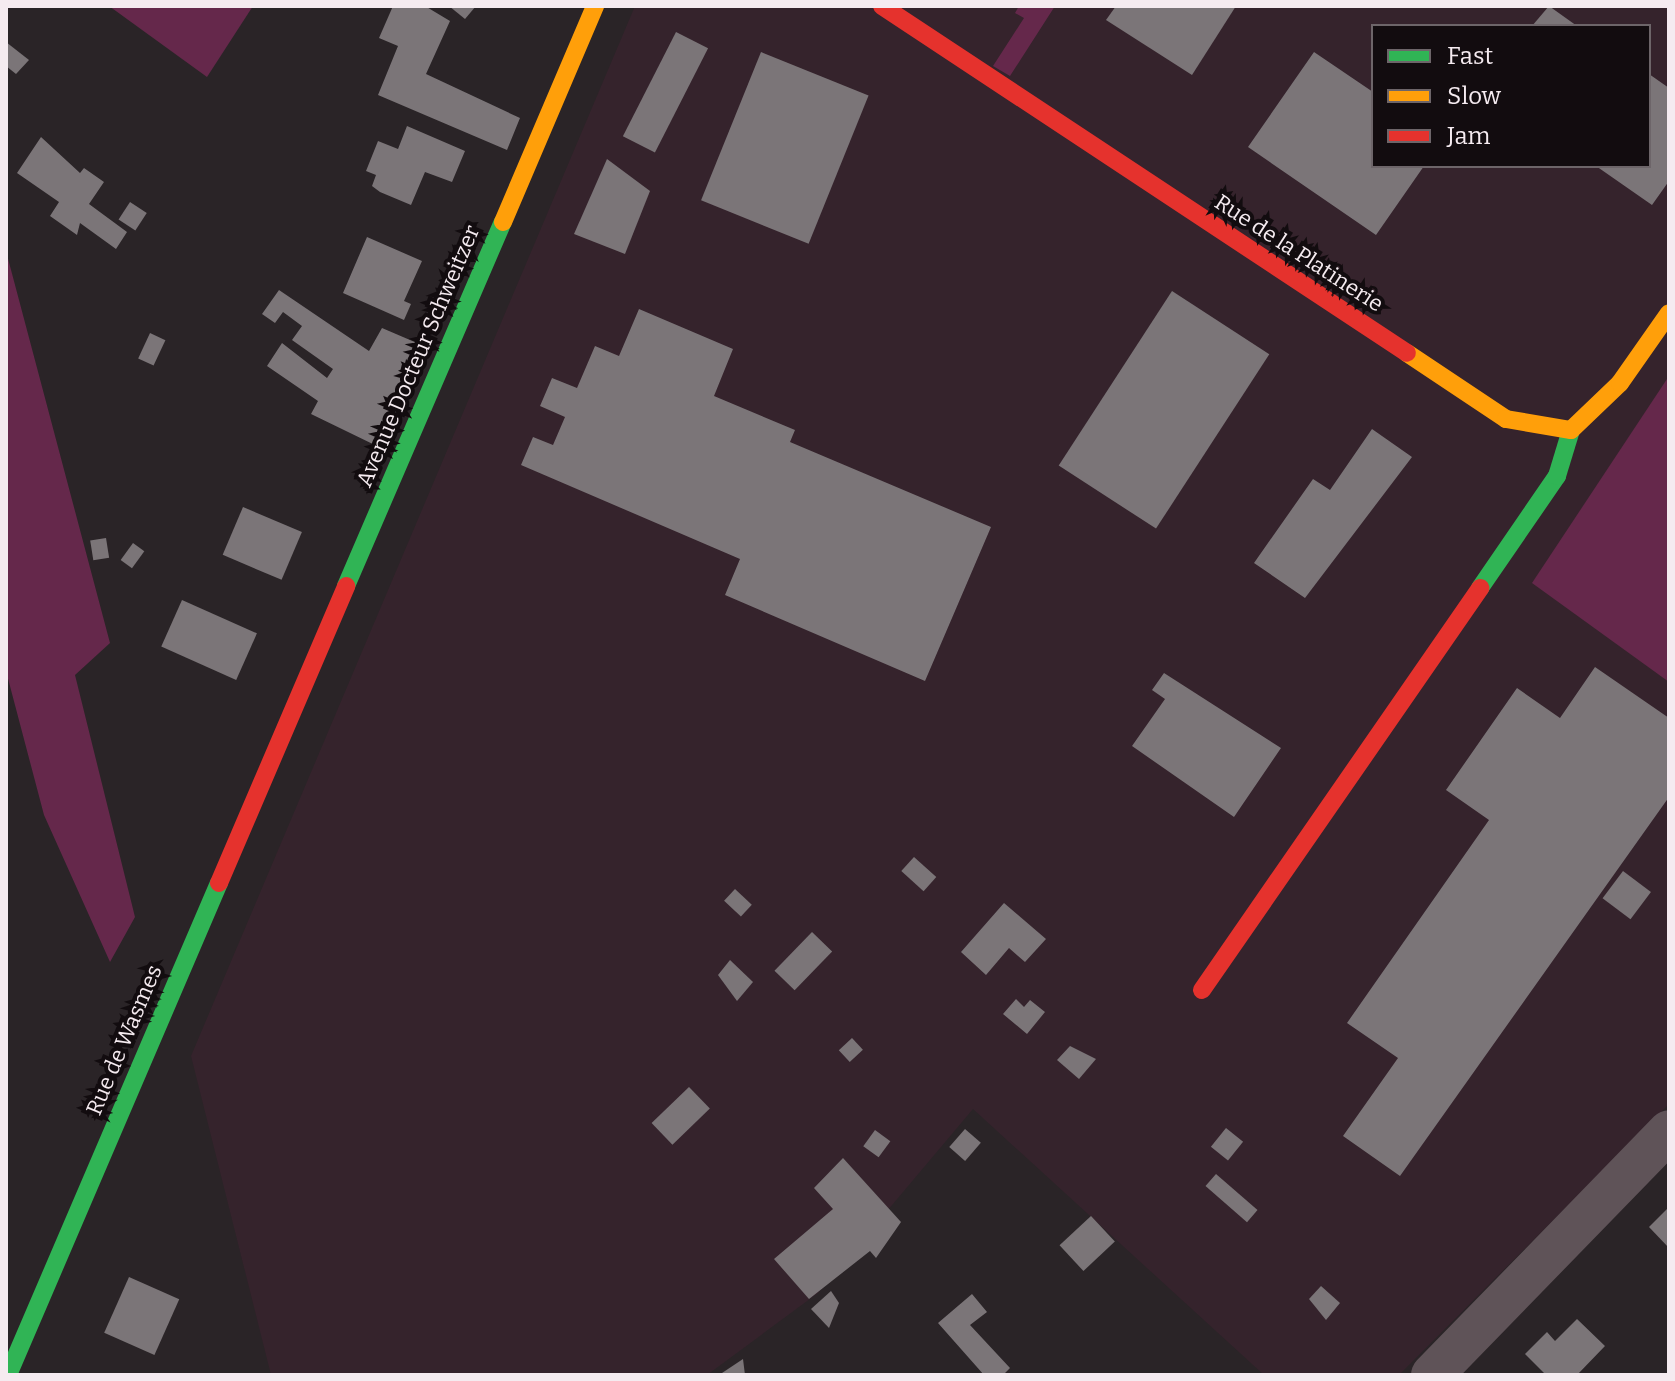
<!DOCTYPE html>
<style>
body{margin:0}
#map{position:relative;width:1675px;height:1381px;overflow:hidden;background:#2a2427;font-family:Bitter,serif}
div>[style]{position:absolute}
.built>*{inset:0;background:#35232c}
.green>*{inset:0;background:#65284b}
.building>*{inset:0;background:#7b7578;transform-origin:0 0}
.street>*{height:42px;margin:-21px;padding:0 21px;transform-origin:21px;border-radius:21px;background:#5f5358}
.fast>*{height:18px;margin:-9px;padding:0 9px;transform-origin:9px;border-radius:9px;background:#30b455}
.slow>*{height:18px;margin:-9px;padding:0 9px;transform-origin:9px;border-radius:9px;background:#ff9f0a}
.jam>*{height:18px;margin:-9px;padding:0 9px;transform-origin:9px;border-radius:9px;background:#e5322d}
span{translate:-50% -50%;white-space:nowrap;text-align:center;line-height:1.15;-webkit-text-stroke:8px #120c0f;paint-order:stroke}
.street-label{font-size:22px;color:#f5ebf0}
.frame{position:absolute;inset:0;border:8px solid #f5ebf0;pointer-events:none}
.legend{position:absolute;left:1371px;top:24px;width:280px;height:144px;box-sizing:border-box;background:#120c0f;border:2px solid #6d6569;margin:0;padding:10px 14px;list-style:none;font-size:24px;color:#f5ebf0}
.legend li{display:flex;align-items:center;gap:16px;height:40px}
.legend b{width:40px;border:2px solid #6d6569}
</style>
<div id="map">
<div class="built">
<div style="clip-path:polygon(evenodd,635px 6px,1669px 6px,1669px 1104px,1399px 1375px,1264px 1375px,973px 1109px,818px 1293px,707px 1375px,271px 1375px,191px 1056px,635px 6px,1373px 26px,1649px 26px,1649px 166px,1373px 166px,1373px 26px)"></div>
</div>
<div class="green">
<div style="clip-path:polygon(109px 6px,253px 6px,207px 77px)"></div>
<div style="clip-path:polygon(1019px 6px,1055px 6px,1010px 76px,993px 66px,1024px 18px,1015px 13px)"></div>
<div style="clip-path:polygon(6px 251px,110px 643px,75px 675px,135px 917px,110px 962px,44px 815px,6px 671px)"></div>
<div style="clip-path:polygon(1669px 376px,1669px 682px,1532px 583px)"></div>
</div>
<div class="building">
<div style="clip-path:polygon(393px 6px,425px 6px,450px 21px,426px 74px,520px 118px,507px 150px,378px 95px,398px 46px,379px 38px)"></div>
<div style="clip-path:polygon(449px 6px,476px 6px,465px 19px)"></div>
<div style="clip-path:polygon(1116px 6px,1236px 6px,1192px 75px,1106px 20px)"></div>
<div style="clip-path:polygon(1549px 6px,1577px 26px,1532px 26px)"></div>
<div style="left:676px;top:32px;width:36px;height:117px;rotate:27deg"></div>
<div style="clip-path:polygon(6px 42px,29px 60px,16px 74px,6px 66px)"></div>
<div style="left:761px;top:52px;width:116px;height:160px;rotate:22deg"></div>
<div style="clip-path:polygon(1314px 52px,1373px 92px,1373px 166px,1424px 166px,1376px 235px,1248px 147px)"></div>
<div style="clip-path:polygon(1649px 74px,1669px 88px,1669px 181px,1652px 205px,1596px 166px,1649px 166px)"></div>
<div style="clip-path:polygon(407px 126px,465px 151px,452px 182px,425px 172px,411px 205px,380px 192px,372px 186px,376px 175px,366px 171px,378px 141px,398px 149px)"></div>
<div style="clip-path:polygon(41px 137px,80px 173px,84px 168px,104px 182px,89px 204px,127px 232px,116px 249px,80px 223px,77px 235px,50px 216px,59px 202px,17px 173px)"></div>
<div style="clip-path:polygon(607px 159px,650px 191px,625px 254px,574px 234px)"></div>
<div style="left:130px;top:202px;width:20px;height:21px;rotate:33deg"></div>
<div style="clip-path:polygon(367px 237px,422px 261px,404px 301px,411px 304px,404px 320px,343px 293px)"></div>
<div style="clip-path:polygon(279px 290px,369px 351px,382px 328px,424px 346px,381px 448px,311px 414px,318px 401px,267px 366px,282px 343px,327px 378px,333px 369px,292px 340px,302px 326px,283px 312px,275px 323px,262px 314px)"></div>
<div style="left:1172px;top:291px;width:116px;height:208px;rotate:33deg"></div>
<div style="clip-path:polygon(639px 309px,733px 349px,714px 396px,795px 430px,790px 442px,991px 527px,925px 681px,725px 595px,740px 559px,521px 465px,533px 437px,553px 445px,565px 417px,540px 406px,552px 378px,577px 388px,595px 346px,619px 356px)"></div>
<div style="left:150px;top:333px;width:17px;height:28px;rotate:25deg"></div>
<div style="clip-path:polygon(1372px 429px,1412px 457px,1305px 598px,1254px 563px,1313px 479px,1330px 490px)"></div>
<div style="left:243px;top:507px;width:64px;height:52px;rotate:23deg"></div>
<div style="left:106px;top:538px;width:20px;height:16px;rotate:81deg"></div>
<div style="left:133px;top:543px;width:14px;height:21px;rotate:36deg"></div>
<div style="left:182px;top:600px;width:82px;height:51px;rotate:24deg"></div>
<div style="clip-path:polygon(1595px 667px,1669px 718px,1669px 797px,1400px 1176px,1343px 1136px,1398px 1058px,1347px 1023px,1489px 820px,1446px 790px,1517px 688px,1560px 718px)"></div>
<div style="clip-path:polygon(1164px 673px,1281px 748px,1234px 817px,1132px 746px,1165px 699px,1152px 690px)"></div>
<div style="left:914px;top:857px;width:30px;height:19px;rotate:42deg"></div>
<div style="left:1623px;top:871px;width:35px;height:34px;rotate:37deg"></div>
<div style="left:735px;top:889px;width:23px;height:16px;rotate:43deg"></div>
<div style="clip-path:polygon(1004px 903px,1046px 939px,1025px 962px,1009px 948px,986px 975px,961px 952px)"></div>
<div style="left:812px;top:932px;width:28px;height:54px;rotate:44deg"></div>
<div style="clip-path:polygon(730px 960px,753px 982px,737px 1001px,718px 975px)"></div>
<div style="clip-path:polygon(1016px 999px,1024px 1007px,1030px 1000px,1045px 1012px,1027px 1034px,1003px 1014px)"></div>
<div style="left:852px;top:1038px;width:16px;height:18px;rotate:47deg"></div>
<div style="clip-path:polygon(1070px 1046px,1096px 1059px,1079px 1079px,1057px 1060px)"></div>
<div style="left:689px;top:1087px;width:30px;height:52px;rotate:46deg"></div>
<div style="left:1226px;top:1128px;width:22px;height:24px;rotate:39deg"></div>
<div style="left:965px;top:1129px;width:21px;height:24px;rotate:41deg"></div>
<div style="left:875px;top:1130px;width:19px;height:20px;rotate:36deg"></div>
<div style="clip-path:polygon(843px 1158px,901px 1222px,876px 1258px,870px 1251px,809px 1299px,774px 1259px,833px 1209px,814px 1188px)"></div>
<div style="left:1216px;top:1174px;width:55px;height:16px;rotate:41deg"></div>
<div style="clip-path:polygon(1669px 1207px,1669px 1248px,1649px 1227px)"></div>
<div style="left:1091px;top:1216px;width:35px;height:43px;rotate:47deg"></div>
<div style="left:129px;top:1277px;width:55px;height:61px;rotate:24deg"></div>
<div style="clip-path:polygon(1321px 1286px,1340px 1303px,1326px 1320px,1309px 1299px)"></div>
<div style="clip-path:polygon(831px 1291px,839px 1303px,829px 1328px,811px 1309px)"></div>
<div style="clip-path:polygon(972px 1294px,987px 1312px,970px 1325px,1010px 1368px,1003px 1375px,984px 1375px,938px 1323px)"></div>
<div style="clip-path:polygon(1577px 1319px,1605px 1346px,1577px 1375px,1546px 1375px,1525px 1354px,1547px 1332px,1555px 1341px)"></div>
<div style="clip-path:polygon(743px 1359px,745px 1375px,719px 1375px)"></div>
</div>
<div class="street">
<div style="left:1432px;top:1375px;width:340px;rotate:-45.8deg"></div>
</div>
<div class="fast">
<div style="left:346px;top:586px;width:396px;rotate:-66.7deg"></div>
<div style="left:1480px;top:588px;width:136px;rotate:-55.5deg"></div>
<div style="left:1557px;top:476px;width:48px;rotate:-73.1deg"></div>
<div style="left:8px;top:1375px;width:535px;rotate:-66.79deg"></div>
</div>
<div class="slow">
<div style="left:503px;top:222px;width:235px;rotate:-66.9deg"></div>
<div style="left:1407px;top:353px;width:119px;rotate:33.7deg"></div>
<div style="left:1506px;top:419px;width:66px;rotate:9.6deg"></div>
<div style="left:1571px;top:430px;width:68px;rotate:-43.8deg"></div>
<div style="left:1620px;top:383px;width:85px;rotate:-55deg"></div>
</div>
<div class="jam">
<div style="left:882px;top:6px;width:629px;rotate:33.46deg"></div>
<div style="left:219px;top:883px;width:323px;rotate:-66.8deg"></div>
<div style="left:1202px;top:990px;width:489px;rotate:-55.3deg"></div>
</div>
<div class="street-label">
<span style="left:1299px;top:253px;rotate:33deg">Rue de la Platinerie</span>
<span style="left:418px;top:356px;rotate:-67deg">Avenue Docteur Schweitzer</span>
<span style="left:124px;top:1040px;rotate:-67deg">Rue de Wasmes</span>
</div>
<div class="frame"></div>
<ul class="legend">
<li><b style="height:10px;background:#30b455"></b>Fast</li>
<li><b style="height:10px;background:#ff9f0a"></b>Slow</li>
<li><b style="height:10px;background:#e5322d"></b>Jam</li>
</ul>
</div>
